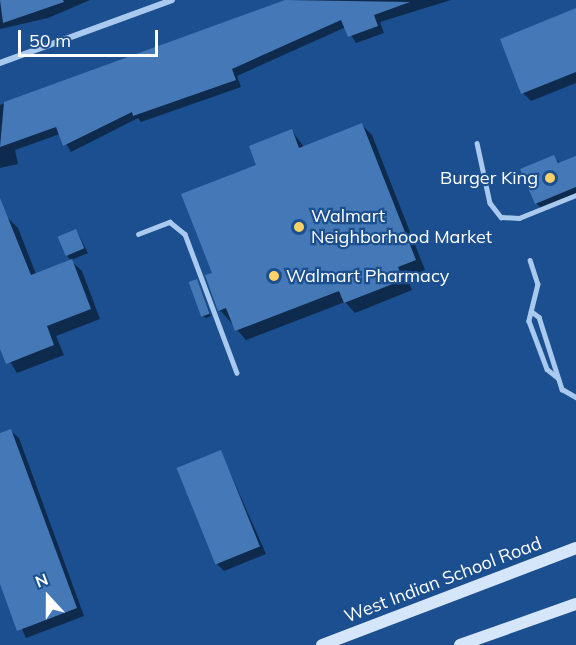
<!DOCTYPE html>
<style>
body{margin:0}
#map{position:relative;width:576px;height:645px;overflow:hidden;background:#1b4f8f;font-family:Mulish,sans-serif}
div>[style]{position:absolute}
.shadow>*{inset:0;background:#0007}
.building>*{inset:0;background:#4478b7;transform-origin:0 0}
.lane>*{height:4.5px;margin:-2.25px;padding:0 2.25px;transform-origin:2.25px;border-radius:2.25px;background:#a9c9ee}
.street>*{height:6px;margin:-3px;padding:0 3px;transform-origin:3px;border-radius:3px;background:#a9c9ee}
.secondary>*{height:12px;margin:-6px;padding:0 6px;transform-origin:6px;border-radius:6px;background:#d6e6fa}
.dots>*{width:16px;height:16px;translate:-50% -50%;box-sizing:border-box;border:3px solid #1b4f8f;border-radius:50%}
span{translate:-50% -50%;white-space:nowrap;text-align:center;line-height:1.15;-webkit-text-stroke:4.5px #1b4f8f;paint-order:stroke}
.poi-label{font-size:18px;color:#fff}
.right{translate:-100% -50%;text-align:right}
.left{translate:0 -50%;text-align:left}
.street-label{font-size:18px;color:#fff}
.north{position:absolute;left:18px;top:567px;width:60px;height:60px;-webkit-text-stroke:4px #1b4f8f;paint-order:stroke;rotate:339deg;font-size:16px;font-weight:700;line-height:24px;text-align:center;color:#fff}
.north::after{content:'';display:block;margin:auto;width:21px;height:27px;background:#fff;clip-path:polygon(50% 0,100% 100%,50% 72%,0 100%)}
.scale{position:absolute;left:18px;top:30px;width:140px;height:27px;box-sizing:border-box;border:3px solid #fff;border-top:0;padding-left:8px;font-size:18px;line-height:21px;white-space:nowrap;color:#fff;-webkit-text-stroke:4px #1b4f8f;paint-order:stroke}
</style>
<div id="map">
<div class="shadow">
<div style="clip-path:polygon(0 0,90px 0,48px 18px,0 29px)"></div>
<div style="clip-path:polygon(287px 0,451px 0,380px 22px,384px 33px,356px 43px,346px 27px,237px 76px,241px 87px,141px 122px,138px 118px,71px 152px,60px 134px,15px 150px,18px 164px,0 168px,0 105px)"></div>
<div style="clip-path:polygon(576px 10px,576px 83px,531px 101px,523px 93px)"></div>
<div style="clip-path:polygon(362px 125px,372px 135px,425px 270px,407px 277px,412px 290px,355px 313px,345px 302px,246px 340px,220px 310px,214px 274px,258px 166px,292px 131px,304px 147px)"></div>
<div style="clip-path:polygon(554px 157px,561px 164px,576px 157px,576px 197px,544px 211px,536px 203px)"></div>
<div style="clip-path:polygon(8px 218px,18px 228px,36px 274px,71px 261px,82px 271px,100px 319px,56px 336px,64px 355px,17px 373px,0 345px,0 221px)"></div>
<div style="clip-path:polygon(76px 230px,88px 253px,71px 260px,66px 255px)"></div>
<div style="clip-path:polygon(197px 280px,211px 316px,206px 318px,203px 316px)"></div>
<div style="clip-path:polygon(11px 431px,19px 438px,84px 616px,26px 638px,0 580px,0 435px)"></div>
<div style="clip-path:polygon(221px 452px,266px 554px,224px 571px,216px 563px)"></div>
</div>
<div class="building">
<div style="clip-path:polygon(0 0,63px 0,64px 2px,3px 23px)"></div>
<div style="clip-path:polygon(285px 0,410px 2px,374px 15px,378px 26px,348px 37px,341px 20px,232px 69px,236px 80px,133px 116px,132px 112px,63px 146px,56px 127px,0 147px,4px 102px)"></div>
<div style="clip-path:polygon(576px 8px,576px 72px,521px 94px,500px 39px)"></div>
<div style="clip-path:polygon(362px 123px,416px 260px,398px 267px,403px 280px,344px 303px,339px 291px,235px 331px,226px 308px,218px 311px,205px 275px,212px 273px,181px 194px,256px 165px,249px 146px,292px 129px,299px 148px)"></div>
<div style="clip-path:polygon(554px 155px,558px 163px,576px 156px,576px 187px,535px 204px,520px 169px)"></div>
<div style="clip-path:polygon(0 198px,31px 275px,72px 259px,91px 309px,47px 326px,54px 345px,6px 364px,0 349px)"></div>
<div style="left:76px;top:229px;width:21px;height:20px;rotate:67deg"></div>
<div style="left:197px;top:279px;width:37px;height:9px;rotate:70deg"></div>
<div style="clip-path:polygon(11px 429px,77px 608px,17px 631px,0 584px,0 433px)"></div>
<div style="left:221px;top:450px;width:104px;height:48px;rotate:68deg"></div>
</div>
<div class="lane">
<div style="left:477px;top:143px;width:61px;rotate:77.8deg"></div>
<div style="left:490px;top:203px;width:18px;rotate:52deg"></div>
<div style="left:501px;top:217px;width:18px;rotate:3deg"></div>
<div style="left:519px;top:218px;width:61px;rotate:-22deg"></div>
<div style="left:138px;top:234px;width:34px;rotate:-21deg"></div>
<div style="left:170px;top:222px;width:19px;rotate:39deg"></div>
<div style="left:185px;top:234px;width:148px;rotate:69.5deg"></div>
<div style="left:530px;top:260px;width:25px;rotate:72deg"></div>
<div style="left:538px;top:284px;width:38px;rotate:104deg"></div>
<div style="left:529px;top:321px;width:51px;rotate:69.4deg"></div>
<div style="left:547px;top:369px;width:14px;rotate:39deg"></div>
<div style="left:531px;top:311px;width:10px;rotate:37deg"></div>
<div style="left:539px;top:317px;width:76px;rotate:72.3deg"></div>
<div style="left:562px;top:389px;width:16px;rotate:30deg"></div>
</div>
<div class="street">
<div style="left:0;top:63px;width:183px;rotate:-20.1deg"></div>
</div>
<div class="secondary">
<div style="left:322px;top:645px;width:272px;rotate:-20.9deg"></div>
<div style="left:460px;top:645px;width:123px;rotate:-19.5deg"></div>
</div>
<div class="dots">
<div style="left:550px;top:178px;background:#ffd166"></div>
<div style="left:299px;top:227px;background:#ffd166"></div>
<div style="left:274px;top:276px;background:#ffd166"></div>
</div>
<div class="poi-label">
<span class="right" style="left:538px;top:178px">Burger King</span>
<span class="left" style="left:311px;top:227px">Walmart<br>Neighborhood Market</span>
<span class="left" style="left:286px;top:276px">Walmart Pharmacy</span>
</div>
<div class="street-label">
<span style="left:443px;top:580px;rotate:-21deg">West Indian School Road</span>
</div>
<div class="north">N</div>
<div class="scale">50 m</div>
</div>
